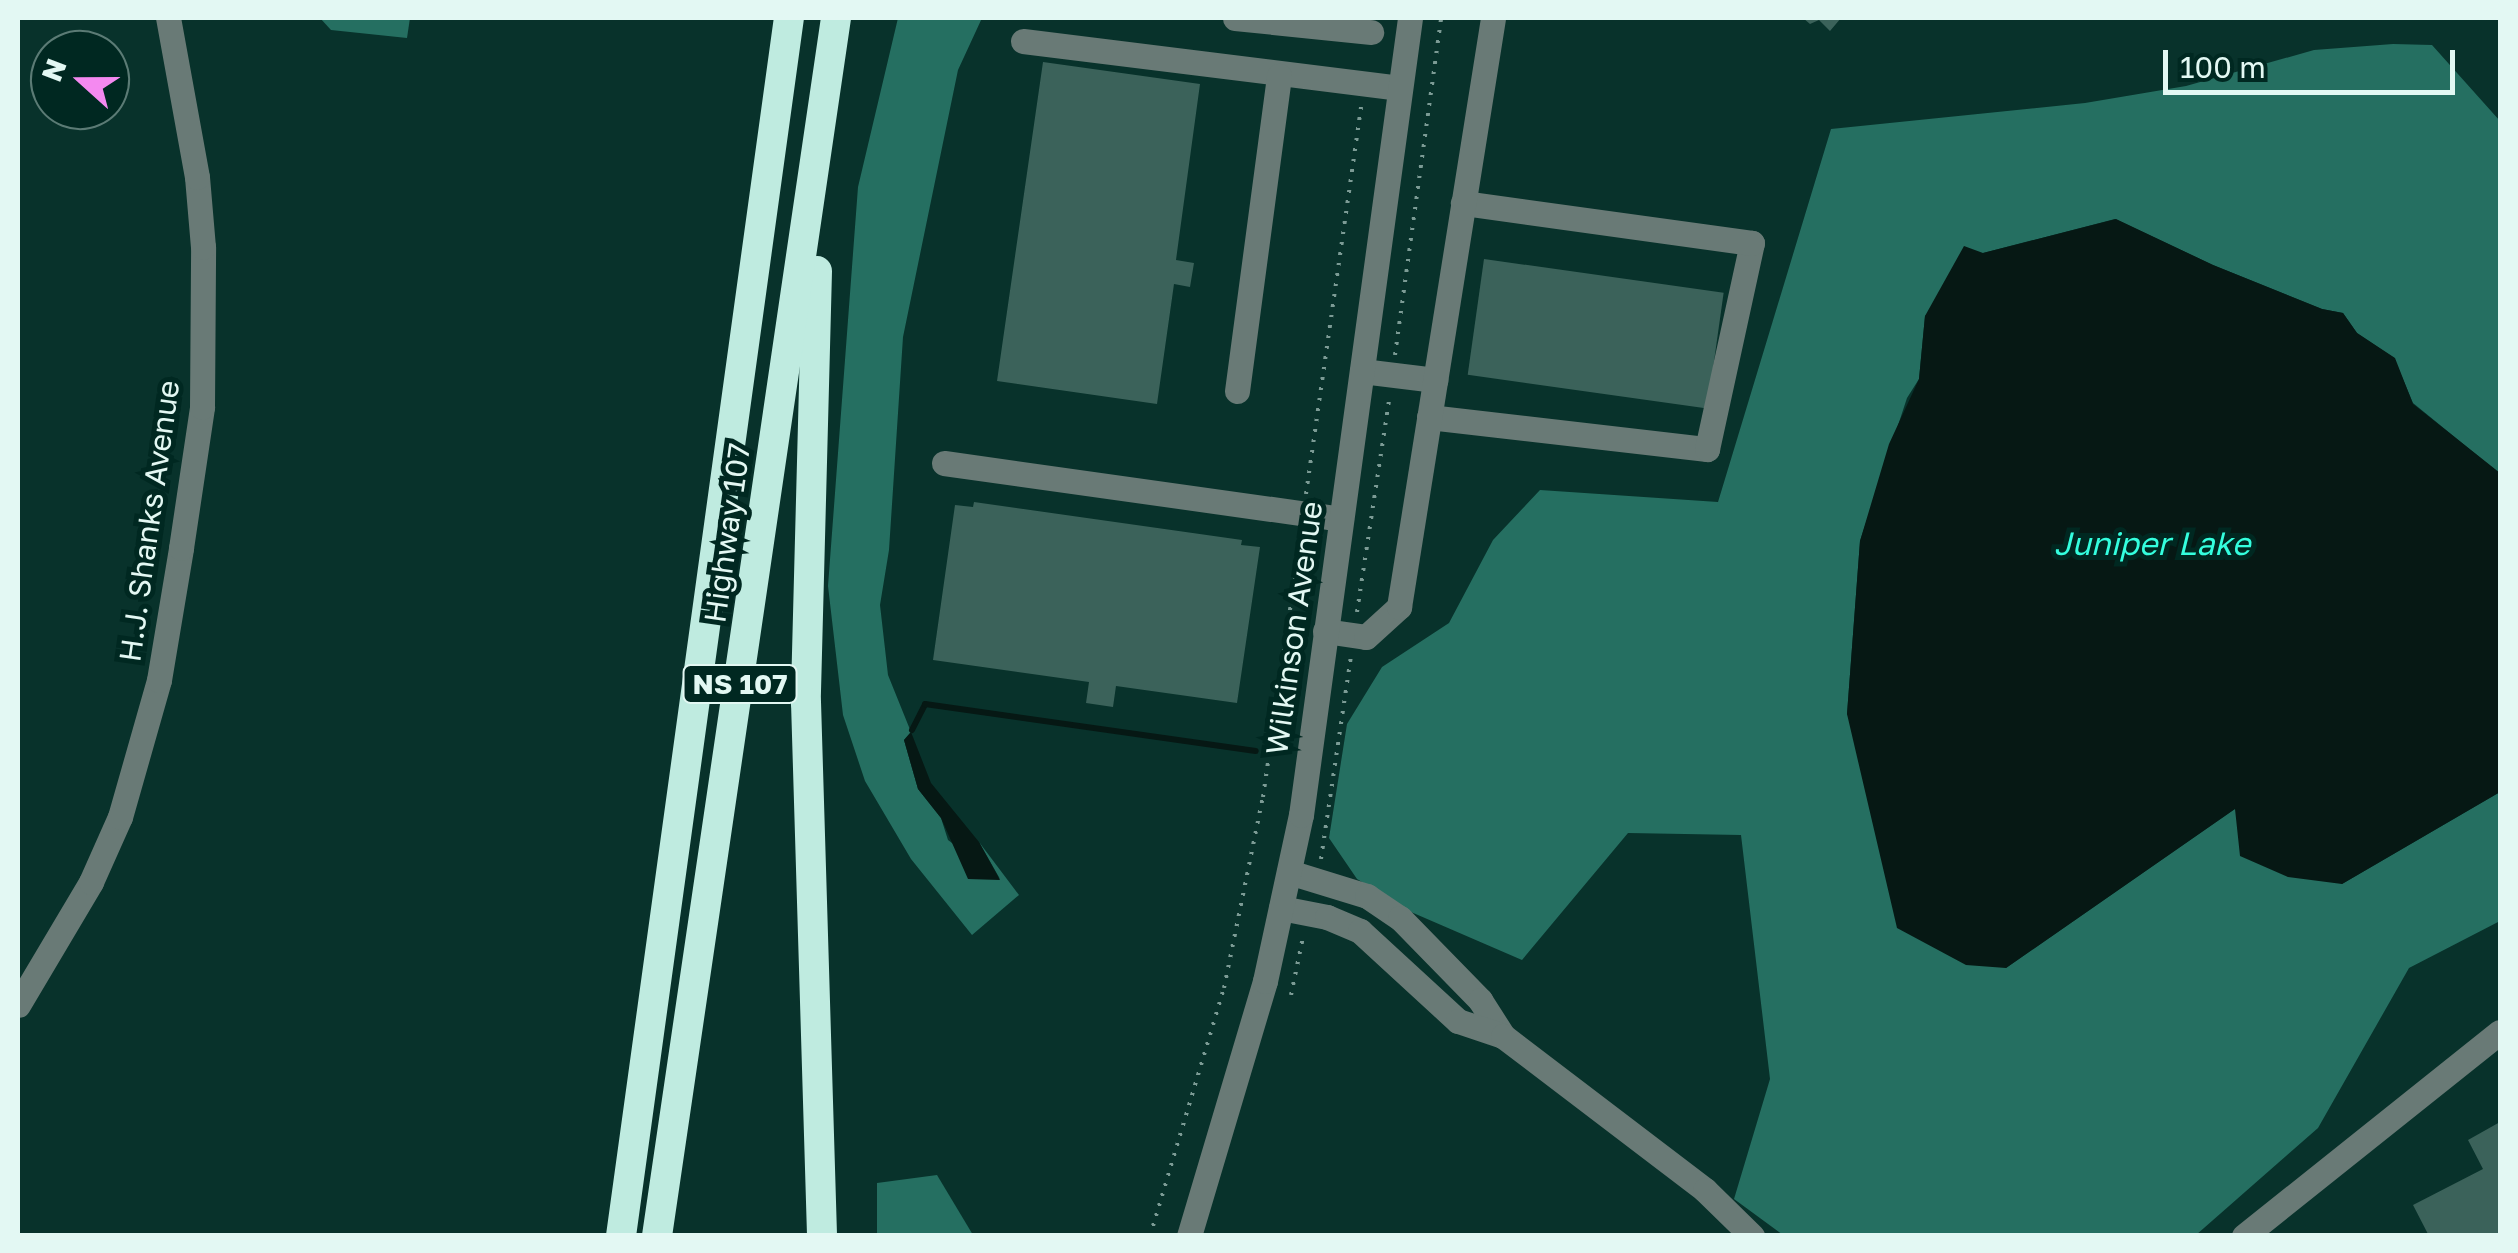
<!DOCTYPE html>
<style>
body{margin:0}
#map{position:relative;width:2518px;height:1253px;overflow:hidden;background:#08322b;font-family:"Golos Text",sans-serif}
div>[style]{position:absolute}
.forest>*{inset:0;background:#256f61}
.water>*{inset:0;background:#061814}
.stream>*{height:6px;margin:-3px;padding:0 3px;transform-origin:3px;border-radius:3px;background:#061814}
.building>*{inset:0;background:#3b625a;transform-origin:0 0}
.path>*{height:4px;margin-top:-2px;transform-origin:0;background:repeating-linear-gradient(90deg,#7c9b95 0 2.5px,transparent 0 10.5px)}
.minor>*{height:25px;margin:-12.5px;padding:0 12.5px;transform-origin:12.5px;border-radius:12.5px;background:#697a76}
.highway>*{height:30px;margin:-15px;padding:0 15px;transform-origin:15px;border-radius:15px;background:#bfebe0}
span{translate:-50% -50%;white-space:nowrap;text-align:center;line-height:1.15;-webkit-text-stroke:10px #002821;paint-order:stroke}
.shield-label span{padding:2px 8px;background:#002821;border:2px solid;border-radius:8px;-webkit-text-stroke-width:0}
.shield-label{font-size:28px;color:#e3f8f3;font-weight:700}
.street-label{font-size:30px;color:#e3f8f3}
.water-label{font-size:32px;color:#34fede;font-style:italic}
.frame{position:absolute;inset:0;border:20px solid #e3f8f3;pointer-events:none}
.north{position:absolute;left:30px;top:30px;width:100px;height:100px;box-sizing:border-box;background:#002821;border:2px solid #5b7b75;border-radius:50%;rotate:291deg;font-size:28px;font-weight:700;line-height:40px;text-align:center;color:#e3f8f3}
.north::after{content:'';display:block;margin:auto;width:35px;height:45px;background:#f489f0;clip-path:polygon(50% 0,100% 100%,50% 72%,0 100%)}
.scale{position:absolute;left:2163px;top:50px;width:292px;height:45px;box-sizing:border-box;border:5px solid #e3f8f3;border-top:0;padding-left:12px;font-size:30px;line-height:35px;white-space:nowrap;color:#e3f8f3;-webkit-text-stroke:8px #002821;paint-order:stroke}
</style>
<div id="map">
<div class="forest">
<div style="clip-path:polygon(320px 18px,410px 18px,407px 38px,331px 30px)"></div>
<div style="clip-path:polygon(898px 18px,982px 18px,958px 70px,903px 337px,889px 550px,880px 605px,888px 675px,911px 732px,904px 740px,918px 789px,941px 818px,948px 840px,1000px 879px,979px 842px,1019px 895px,972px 935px,911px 859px,865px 781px,843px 715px,828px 586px,858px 187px)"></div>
<div style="clip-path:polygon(2393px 44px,2432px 45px,2500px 121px,2500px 474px,2413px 403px,2394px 358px,2357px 333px,2343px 313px,2322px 309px,2213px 265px,2115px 219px,1983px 253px,1925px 316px,1919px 379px,1907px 398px,1860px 541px,1847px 714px,2006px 968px,2236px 808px,2342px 884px,2500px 792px,2500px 921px,2409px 968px,2318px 1128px,2196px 1235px,1783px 1235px,1734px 1199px,1770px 1079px,1741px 835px,1628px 833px,1522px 960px,1411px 912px,1357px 879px,1329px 838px,1347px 724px,1382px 667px,1449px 623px,1493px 540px,1540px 490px,1718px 502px,1831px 129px,2085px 103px,2186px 86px,2314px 50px)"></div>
<div style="clip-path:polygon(937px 1175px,973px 1235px,877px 1235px,877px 1183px)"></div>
</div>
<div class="water">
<div style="clip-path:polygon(2116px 219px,2213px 265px,2322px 309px,2343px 313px,2357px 333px,2395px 358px,2413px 404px,2500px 473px,2500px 792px,2342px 884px,2288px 877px,2240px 856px,2235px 809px,2006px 968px,1966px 965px,1897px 928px,1847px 714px,1860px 541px,1889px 444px,1919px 379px,1925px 316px,1964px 246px,1983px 253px)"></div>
<div style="clip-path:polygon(911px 732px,931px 783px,979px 842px,1000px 880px,968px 879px,941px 818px,918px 789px,904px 740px)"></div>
</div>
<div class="stream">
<div style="left:912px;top:730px;width:29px;rotate:-63deg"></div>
<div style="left:925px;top:704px;width:334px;rotate:8.1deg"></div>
</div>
<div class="building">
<div style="clip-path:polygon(1803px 18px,1841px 18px,1830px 31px,1819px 20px,1810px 24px)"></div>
<div style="clip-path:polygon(1043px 62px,1200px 84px,1176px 260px,1194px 263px,1190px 287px,1174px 284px,1157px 404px,997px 381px)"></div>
<div style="left:1484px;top:259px;width:242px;height:117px;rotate:8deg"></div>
<div style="clip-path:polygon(974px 502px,1242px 540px,1241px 545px,1260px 547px,1237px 703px,1116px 686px,1113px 707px,1086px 703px,1089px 682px,933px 660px,955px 505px,973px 507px)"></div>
<div style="clip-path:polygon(2500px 1122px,2500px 1236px,2429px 1236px,2413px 1205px,2483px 1169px,2468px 1140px)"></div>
</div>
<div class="path">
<div style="left:1395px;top:355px;width:340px;rotate:-82.2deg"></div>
<div style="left:1306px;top:494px;width:391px;rotate:-81.9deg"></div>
<div style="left:1357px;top:612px;width:220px;rotate:-81.4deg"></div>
<div style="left:1321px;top:859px;width:205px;rotate:-81.6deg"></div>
<div style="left:1291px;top:995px;width:59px;rotate:-78.3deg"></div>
<div style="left:1150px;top:1236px;width:259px;rotate:-73.4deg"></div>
<div style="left:1224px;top:988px;width:195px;rotate:-78.5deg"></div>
<div style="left:1263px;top:797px;width:267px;rotate:-81.8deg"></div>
</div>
<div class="minor">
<div style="left:1235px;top:18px;width:137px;rotate:5.9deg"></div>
<div style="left:1023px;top:41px;width:378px;rotate:7.1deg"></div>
<div style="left:1362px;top:371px;width:74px;rotate:7deg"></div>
<div style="left:1237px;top:391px;width:318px;rotate:-82.4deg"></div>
<div style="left:1429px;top:417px;width:280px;rotate:6.6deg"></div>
<div style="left:1707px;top:449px;width:211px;rotate:-77.7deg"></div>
<div style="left:1752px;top:243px;width:292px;rotate:-172.1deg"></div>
<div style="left:944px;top:463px;width:401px;rotate:8deg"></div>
<div style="left:1325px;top:631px;width:41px;rotate:8.3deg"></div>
<div style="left:1366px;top:637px;width:45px;rotate:-42.3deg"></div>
<div style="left:1399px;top:607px;width:596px;rotate:-80.93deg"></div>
<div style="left:1289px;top:872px;width:82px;rotate:17.1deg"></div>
<div style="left:1367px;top:896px;width:40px;rotate:34deg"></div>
<div style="left:1400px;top:918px;width:115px;rotate:45.7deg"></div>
<div style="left:1480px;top:1000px;width:43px;rotate:57.4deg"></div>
<div style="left:1281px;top:908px;width:47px;rotate:11.1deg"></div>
<div style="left:1327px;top:917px;width:36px;rotate:23deg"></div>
<div style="left:1360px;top:931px;width:133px;rotate:42.6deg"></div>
<div style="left:1458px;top:1021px;width:47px;rotate:18.4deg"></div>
<div style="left:1503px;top:1036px;width:254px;rotate:37.3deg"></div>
<div style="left:1705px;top:1190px;width:66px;rotate:44.4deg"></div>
<div style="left:18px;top:1005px;width:143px;rotate:-59.3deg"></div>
<div style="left:91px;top:882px;width:71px;rotate:-66deg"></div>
<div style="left:120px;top:817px;width:142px;rotate:-74.1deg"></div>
<div style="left:159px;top:680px;width:134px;rotate:-80.5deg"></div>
<div style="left:181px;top:548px;width:143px;rotate:-81.5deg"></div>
<div style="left:202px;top:407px;width:160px;rotate:-89.6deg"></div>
<div style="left:203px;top:247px;width:70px;rotate:-94.9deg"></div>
<div style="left:197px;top:177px;width:162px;rotate:-100.3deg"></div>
<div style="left:1189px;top:1236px;width:266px;rotate:-73.4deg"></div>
<div style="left:1265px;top:981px;width:170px;rotate:-77.8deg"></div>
<div style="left:1301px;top:815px;width:804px;rotate:-82.21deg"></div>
<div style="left:2244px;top:1236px;width:327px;rotate:-38.6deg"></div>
</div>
<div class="highway">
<div style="left:817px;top:271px;width:431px;rotate:91.5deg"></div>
<div style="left:806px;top:702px;width:534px;rotate:88.28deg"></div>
<div style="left:621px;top:1236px;width:1230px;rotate:-82.15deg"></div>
<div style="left:657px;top:1236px;width:1231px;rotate:-81.64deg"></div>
</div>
<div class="shield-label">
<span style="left:740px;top:684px">NS 107</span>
</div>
<div class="street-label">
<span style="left:149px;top:521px;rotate:-82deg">H.J. Shanks Avenue</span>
<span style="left:727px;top:533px;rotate:-82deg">Highway 107</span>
<span style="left:1294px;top:628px;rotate:-82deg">Wilkinson Avenue</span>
</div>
<div class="water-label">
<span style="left:2152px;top:543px">Juniper Lake</span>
</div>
<div class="frame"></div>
<div class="north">N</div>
<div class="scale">100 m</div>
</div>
